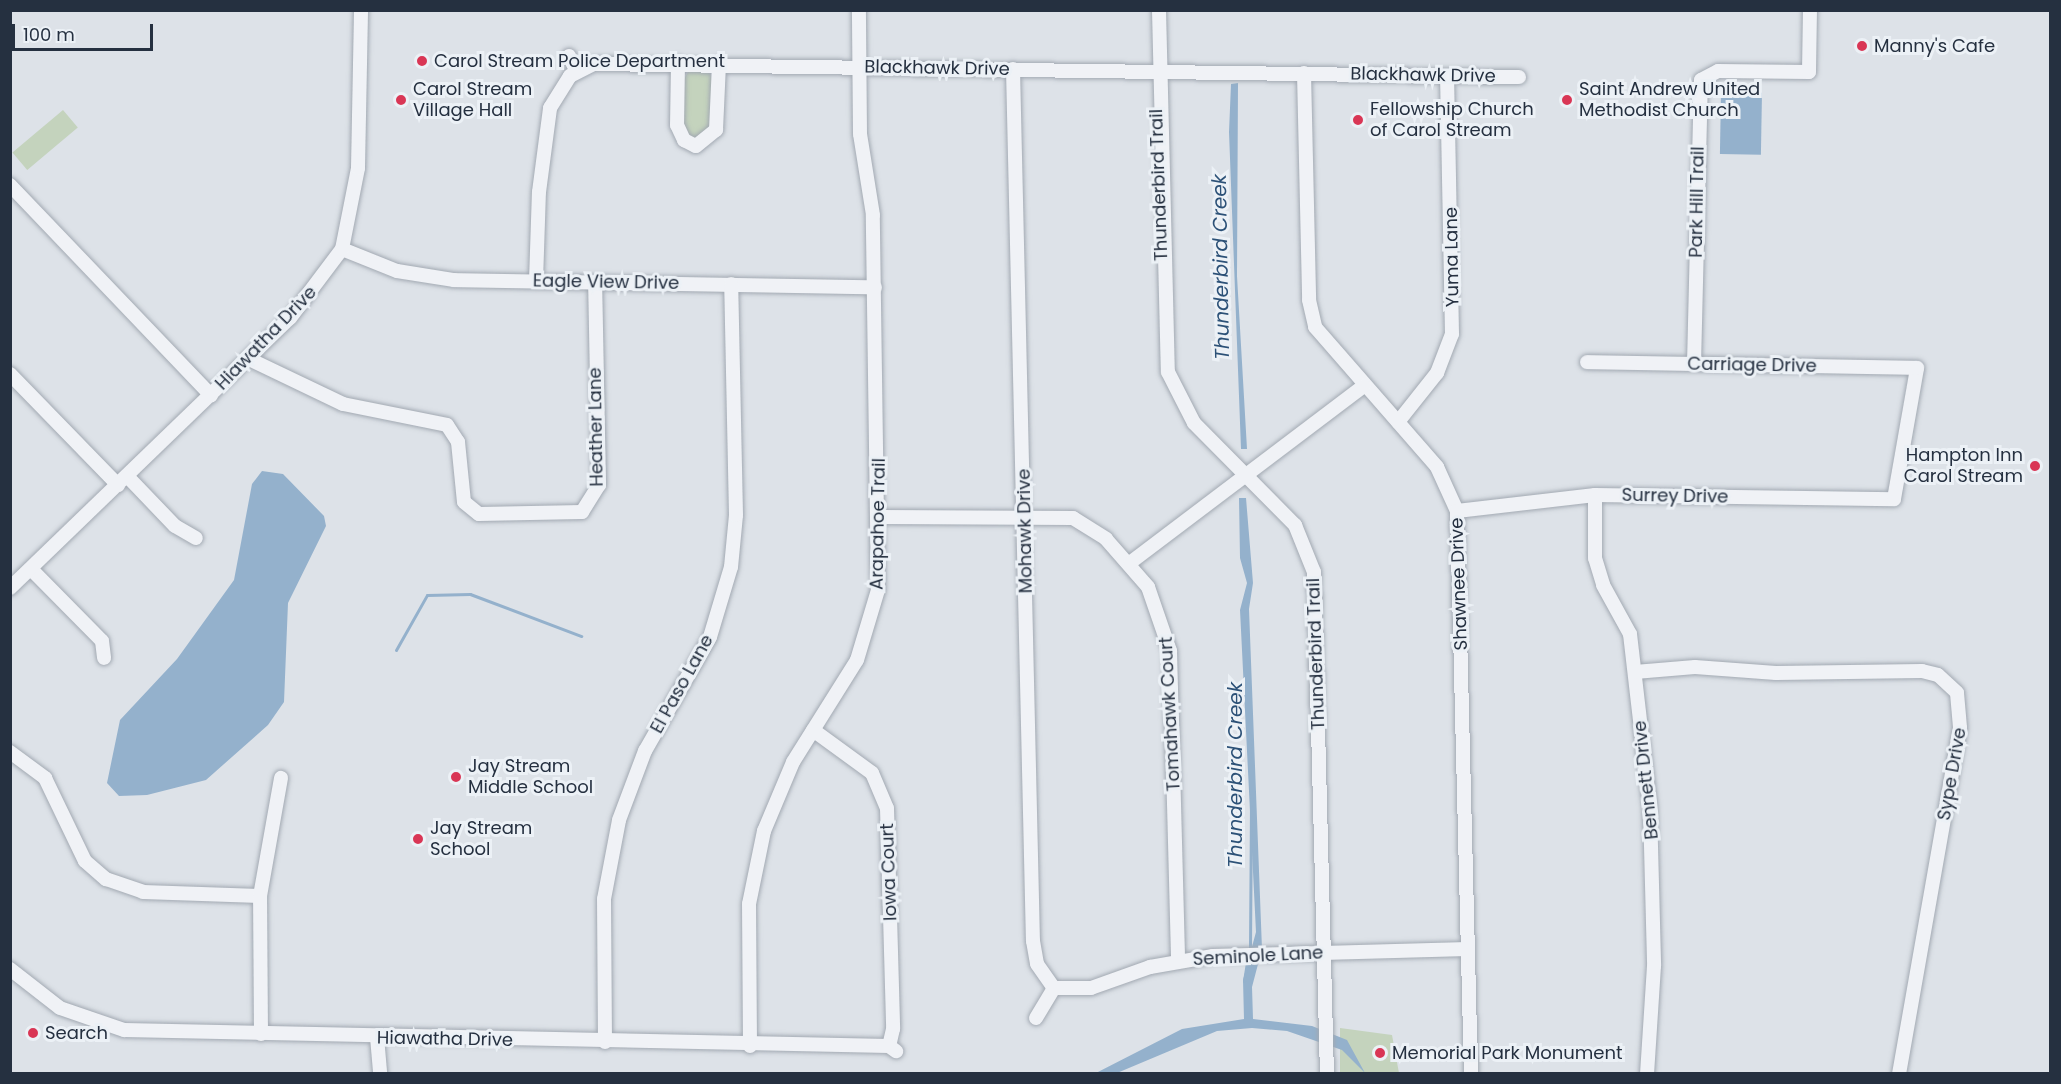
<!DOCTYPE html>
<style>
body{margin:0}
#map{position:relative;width:2061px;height:1084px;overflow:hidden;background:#dde2e8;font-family:Poppins,sans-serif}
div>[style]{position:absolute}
.green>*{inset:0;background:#c4d3bd;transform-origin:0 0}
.water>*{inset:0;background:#94b1cc;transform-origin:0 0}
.stream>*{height:3px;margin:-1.5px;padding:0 1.5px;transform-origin:1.5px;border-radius:1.5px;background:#94b1cc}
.roads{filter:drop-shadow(0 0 2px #a2a9b2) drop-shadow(0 0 2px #a2a9b2)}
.minor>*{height:14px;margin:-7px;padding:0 7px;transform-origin:7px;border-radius:7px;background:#f0f2f6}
.dots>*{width:16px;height:16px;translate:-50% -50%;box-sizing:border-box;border:3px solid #ecf1f6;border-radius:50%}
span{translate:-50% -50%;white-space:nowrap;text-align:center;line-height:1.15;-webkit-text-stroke:6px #ecf1f6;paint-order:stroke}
.poi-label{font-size:18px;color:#253040}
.left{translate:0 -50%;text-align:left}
.right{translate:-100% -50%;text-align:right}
.street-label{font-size:18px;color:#253040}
.water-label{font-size:20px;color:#2c5177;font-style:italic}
.frame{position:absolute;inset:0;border:12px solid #253040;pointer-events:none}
.scale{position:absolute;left:12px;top:24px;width:141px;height:27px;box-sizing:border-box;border:3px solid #253040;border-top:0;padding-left:8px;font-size:18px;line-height:21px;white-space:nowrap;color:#253040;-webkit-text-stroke:4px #ecf1f6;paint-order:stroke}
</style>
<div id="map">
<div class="green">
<div style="clip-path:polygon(708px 71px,713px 80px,712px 128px,696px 141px,683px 134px,683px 81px,688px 72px)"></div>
<div style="left:63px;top:110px;width:23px;height:66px;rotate:50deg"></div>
<div style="clip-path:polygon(1340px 1028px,1392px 1035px,1399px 1073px,1340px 1073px)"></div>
</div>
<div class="water">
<div style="clip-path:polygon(1238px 83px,1237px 276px,1247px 449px,1241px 449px,1229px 132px,1231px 84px)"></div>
<div style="left:1721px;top:92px;width:41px;height:62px;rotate:1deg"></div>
<div style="clip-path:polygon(262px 471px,283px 474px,324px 516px,326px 526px,288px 603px,284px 702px,268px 725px,206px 780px,147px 795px,119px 796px,107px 783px,120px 720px,177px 659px,234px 580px,252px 484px)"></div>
<div style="clip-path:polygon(1239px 498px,1246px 498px,1253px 583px,1249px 609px,1262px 949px,1252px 987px,1253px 1019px,1312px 1026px,1347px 1040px,1365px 1073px,1342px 1050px,1287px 1031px,1252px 1028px,1217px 1031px,1117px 1073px,1094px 1074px,1182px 1029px,1244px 1019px,1243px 980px,1256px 932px,1240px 610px,1247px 583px,1240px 558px)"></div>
</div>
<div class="stream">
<div style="left:396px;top:650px;width:63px;rotate:-60.6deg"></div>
<div style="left:427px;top:595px;width:43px;rotate:-1.3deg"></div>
<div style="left:470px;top:594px;width:119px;rotate:20.7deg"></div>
<div style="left:1249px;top:733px;width:26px;rotate:88deg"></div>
<div style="left:1250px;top:947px;width:152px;rotate:-89.6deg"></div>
<div style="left:1244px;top:981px;width:18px;rotate:-81deg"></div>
</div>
<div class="roads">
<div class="minor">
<div style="left:1159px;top:10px;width:362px;rotate:88.6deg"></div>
<div style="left:1168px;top:372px;width:57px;rotate:63deg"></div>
<div style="left:1194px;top:423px;width:144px;rotate:45.3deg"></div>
<div style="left:1295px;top:525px;width:51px;rotate:68deg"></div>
<div style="left:1314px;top:572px;width:502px;rotate:88.52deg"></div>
<div style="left:569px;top:56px;width:16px;rotate:63deg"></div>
<div style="left:678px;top:63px;width:62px;rotate:90.9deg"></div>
<div style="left:677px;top:125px;width:17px;rotate:65deg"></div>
<div style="left:684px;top:140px;width:13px;rotate:27deg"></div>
<div style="left:696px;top:146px;width:26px;rotate:-39deg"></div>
<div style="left:716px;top:130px;width:66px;rotate:-87.4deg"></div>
<div style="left:1013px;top:69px;width:872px;rotate:88.69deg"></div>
<div style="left:1033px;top:941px;width:23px;rotate:80deg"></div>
<div style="left:1037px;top:964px;width:29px;rotate:55deg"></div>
<div style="left:1304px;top:73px;width:227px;rotate:88.7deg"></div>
<div style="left:1309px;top:300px;width:28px;rotate:77deg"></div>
<div style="left:1315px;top:327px;width:186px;rotate:48.9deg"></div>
<div style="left:1437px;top:467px;width:48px;rotate:65.6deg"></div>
<div style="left:1457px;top:511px;width:563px;rotate:88.58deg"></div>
<div style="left:10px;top:185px;width:291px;rotate:46.3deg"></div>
<div style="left:342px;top:249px;width:59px;rotate:21.8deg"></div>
<div style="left:397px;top:271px;width:58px;rotate:9deg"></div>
<div style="left:454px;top:280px;width:421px;rotate:1deg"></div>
<div style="left:536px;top:281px;width:89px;rotate:-88.1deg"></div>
<div style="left:539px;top:192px;width:85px;rotate:-82.5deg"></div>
<div style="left:550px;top:108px;width:38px;rotate:-58deg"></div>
<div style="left:570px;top:76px;width:27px;rotate:-27deg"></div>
<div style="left:594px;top:64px;width:925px;rotate:0.81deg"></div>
<div style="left:249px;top:359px;width:104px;rotate:25.6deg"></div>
<div style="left:343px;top:404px;width:106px;rotate:11.4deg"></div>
<div style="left:447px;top:425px;width:20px;rotate:57deg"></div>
<div style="left:458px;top:442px;width:60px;rotate:84.3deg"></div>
<div style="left:464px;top:502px;width:19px;rotate:39deg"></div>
<div style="left:479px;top:514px;width:103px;rotate:-1.1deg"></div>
<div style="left:582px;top:512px;width:32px;rotate:-58deg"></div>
<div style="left:599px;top:485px;width:203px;rotate:-91.1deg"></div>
<div style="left:1694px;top:364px;width:284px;rotate:-88.6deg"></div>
<div style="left:1701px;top:80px;width:19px;rotate:-28deg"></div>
<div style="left:1718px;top:71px;width:91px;rotate:0.6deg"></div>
<div style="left:1809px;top:72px;width:62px;rotate:-89.1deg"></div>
<div style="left:10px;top:374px;width:155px;rotate:45.8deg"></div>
<div style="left:1398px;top:422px;width:63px;rotate:-51.5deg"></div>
<div style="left:1437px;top:373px;width:42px;rotate:-69deg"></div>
<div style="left:1452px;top:334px;width:258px;rotate:-91.1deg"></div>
<div style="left:127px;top:476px;width:69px;rotate:46.2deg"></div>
<div style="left:175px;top:526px;width:24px;rotate:30deg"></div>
<div style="left:1595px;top:495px;width:63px;rotate:90deg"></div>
<div style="left:1595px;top:558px;width:28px;rotate:73deg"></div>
<div style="left:1603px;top:585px;width:56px;rotate:61.1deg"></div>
<div style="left:1630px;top:634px;width:175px;rotate:83.4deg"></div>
<div style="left:1650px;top:808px;width:158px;rotate:88.5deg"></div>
<div style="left:1654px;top:966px;width:108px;rotate:93.7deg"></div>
<div style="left:1457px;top:511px;width:139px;rotate:-6.6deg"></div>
<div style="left:1595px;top:495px;width:299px;rotate:0.8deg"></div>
<div style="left:1894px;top:499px;width:133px;rotate:-80deg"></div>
<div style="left:1917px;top:368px;width:330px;rotate:-179deg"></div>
<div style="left:881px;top:517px;width:192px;rotate:0.3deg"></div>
<div style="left:1073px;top:518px;width:39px;rotate:32deg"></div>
<div style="left:1106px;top:539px;width:64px;rotate:48.8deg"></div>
<div style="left:1148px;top:587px;width:68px;rotate:71deg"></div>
<div style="left:1170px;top:651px;width:309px;rotate:88.5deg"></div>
<div style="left:1131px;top:562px;width:292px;rotate:-37.1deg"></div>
<div style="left:31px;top:569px;width:101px;rotate:45.4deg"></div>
<div style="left:102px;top:641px;width:17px;rotate:83deg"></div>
<div style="left:10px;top:588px;width:389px;rotate:-44deg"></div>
<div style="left:290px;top:318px;width:86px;rotate:-53deg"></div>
<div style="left:342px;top:249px;width:83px;rotate:-78.8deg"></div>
<div style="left:358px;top:168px;width:158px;rotate:-88.9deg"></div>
<div style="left:1635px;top:672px;width:60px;rotate:-4.8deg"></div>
<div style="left:1695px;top:667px;width:81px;rotate:4.2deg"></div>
<div style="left:1776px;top:673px;width:146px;rotate:-0.8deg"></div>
<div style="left:1922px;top:671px;width:16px;rotate:14deg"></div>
<div style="left:1938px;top:675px;width:26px;rotate:43deg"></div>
<div style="left:1957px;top:693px;width:35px;rotate:85deg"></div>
<div style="left:1960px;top:728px;width:351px;rotate:100deg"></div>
<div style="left:813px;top:730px;width:73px;rotate:36.1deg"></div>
<div style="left:872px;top:773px;width:38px;rotate:67deg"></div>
<div style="left:887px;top:808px;width:221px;rotate:88.4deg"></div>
<div style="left:893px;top:1029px;width:17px;rotate:103deg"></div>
<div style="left:10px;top:752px;width:44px;rotate:36.6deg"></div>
<div style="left:45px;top:778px;width:92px;rotate:64.3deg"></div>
<div style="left:85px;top:861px;width:28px;rotate:41deg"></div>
<div style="left:106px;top:879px;width:39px;rotate:19deg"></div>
<div style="left:143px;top:892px;width:117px;rotate:2deg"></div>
<div style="left:10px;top:969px;width:63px;rotate:38deg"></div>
<div style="left:60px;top:1008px;width:68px;rotate:19deg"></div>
<div style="left:124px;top:1030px;width:765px;rotate:1.2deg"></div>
<div style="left:889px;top:1046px;width:9px;rotate:36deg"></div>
<div style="left:1054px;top:988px;width:37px"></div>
<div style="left:1091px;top:988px;width:63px;rotate:-19.6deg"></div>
<div style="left:1150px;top:967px;width:64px;rotate:-9.9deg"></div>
<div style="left:1213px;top:956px;width:255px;rotate:-1.6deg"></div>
<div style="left:1036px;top:1018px;width:35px;rotate:-59deg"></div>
<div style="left:261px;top:1034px;width:138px;rotate:-90.4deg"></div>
<div style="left:260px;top:896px;width:120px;rotate:-79.9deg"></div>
<div style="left:377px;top:1037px;width:37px;rotate:85deg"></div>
<div style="left:605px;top:1042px;width:143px;rotate:-90.4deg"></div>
<div style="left:604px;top:899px;width:80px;rotate:-79.2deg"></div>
<div style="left:619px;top:820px;width:74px;rotate:-69.4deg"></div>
<div style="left:645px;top:751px;width:131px;rotate:-60.3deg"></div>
<div style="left:710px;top:637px;width:73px;rotate:-73.3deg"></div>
<div style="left:731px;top:567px;width:52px;rotate:-84.5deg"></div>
<div style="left:736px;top:515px;width:231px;rotate:-91.2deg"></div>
<div style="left:750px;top:1046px;width:142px;rotate:-90.4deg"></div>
<div style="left:749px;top:904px;width:75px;rotate:-78.4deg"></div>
<div style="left:764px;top:831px;width:75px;rotate:-67.2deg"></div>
<div style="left:793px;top:762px;width:120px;rotate:-57.9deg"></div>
<div style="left:857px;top:660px;width:73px;rotate:-73.3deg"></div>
<div style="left:878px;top:590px;width:375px;rotate:-90.8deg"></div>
<div style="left:873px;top:215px;width:82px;rotate:-99.1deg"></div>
<div style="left:860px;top:134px;width:124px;rotate:-90.5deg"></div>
</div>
</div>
<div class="dots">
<div style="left:1862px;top:46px;background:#d93655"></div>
<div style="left:422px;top:61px;background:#d93655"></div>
<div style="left:401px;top:100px;background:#d93655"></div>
<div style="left:1567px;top:100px;background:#d93655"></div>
<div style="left:1358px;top:120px;background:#d93655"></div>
<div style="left:2035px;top:466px;background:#d93655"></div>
<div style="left:456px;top:777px;background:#d93655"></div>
<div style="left:418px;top:839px;background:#d93655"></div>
<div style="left:33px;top:1033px;background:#d93655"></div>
<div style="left:1380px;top:1053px;background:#d93655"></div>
</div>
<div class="poi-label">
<span class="left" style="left:1874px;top:46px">Manny's Cafe</span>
<span class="left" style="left:434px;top:61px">Carol Stream Police Department</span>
<span class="left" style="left:413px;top:100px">Carol Stream<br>Village Hall</span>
<span class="left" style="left:1579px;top:100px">Saint Andrew United<br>Methodist Church</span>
<span class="left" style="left:1370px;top:120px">Fellowship Church<br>of Carol Stream</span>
<span class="right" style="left:2023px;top:466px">Hampton Inn<br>Carol Stream</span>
<span class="left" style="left:468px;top:777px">Jay Stream<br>Middle School</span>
<span class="left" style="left:430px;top:839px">Jay Stream<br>School</span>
<span class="left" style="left:45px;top:1033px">Search</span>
<span class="left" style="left:1392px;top:1053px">Memorial Park Monument</span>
</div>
<div class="street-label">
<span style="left:937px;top:68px;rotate:1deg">Blackhawk Drive</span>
<span style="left:1423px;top:75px;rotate:1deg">Blackhawk Drive</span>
<span style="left:1159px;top:185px;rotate:-92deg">Thunderbird Trail</span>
<span style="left:1697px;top:202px;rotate:-89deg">Park Hill Trail</span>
<span style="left:1452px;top:257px;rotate:-91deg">Yuma Lane</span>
<span style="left:606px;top:282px;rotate:1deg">Eagle View Drive</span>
<span style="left:266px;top:338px;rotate:-46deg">Hiawatha Drive</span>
<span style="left:1752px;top:365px;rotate:1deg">Carriage Drive</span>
<span style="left:596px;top:427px;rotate:-91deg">Heather Lane</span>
<span style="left:1675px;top:496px;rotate:1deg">Surrey Drive</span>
<span style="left:878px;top:524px;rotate:-89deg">Arapahoe Trail</span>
<span style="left:1025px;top:531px;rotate:-91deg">Mohawk Drive</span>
<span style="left:1459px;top:584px;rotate:-92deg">Shawnee Drive</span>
<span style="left:1316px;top:654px;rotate:-92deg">Thunderbird Trail</span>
<span style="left:682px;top:684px;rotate:-61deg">El Paso Lane</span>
<span style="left:1170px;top:714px;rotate:-93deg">Tomahawk Court</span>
<span style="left:1952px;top:774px;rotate:-80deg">Sype Drive</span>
<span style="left:1646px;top:780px;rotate:-96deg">Bennett Drive</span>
<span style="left:889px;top:872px;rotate:-92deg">Iowa Court</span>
<span style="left:1258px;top:956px;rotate:-3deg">Seminole Lane</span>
<span style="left:445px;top:1039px;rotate:1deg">Hiawatha Drive</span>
</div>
<div class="water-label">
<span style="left:1221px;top:267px;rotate:-91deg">Thunderbird Creek</span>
<span style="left:1235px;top:775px;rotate:-90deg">Thunderbird Creek</span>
</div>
<div class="frame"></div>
<div class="scale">100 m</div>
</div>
